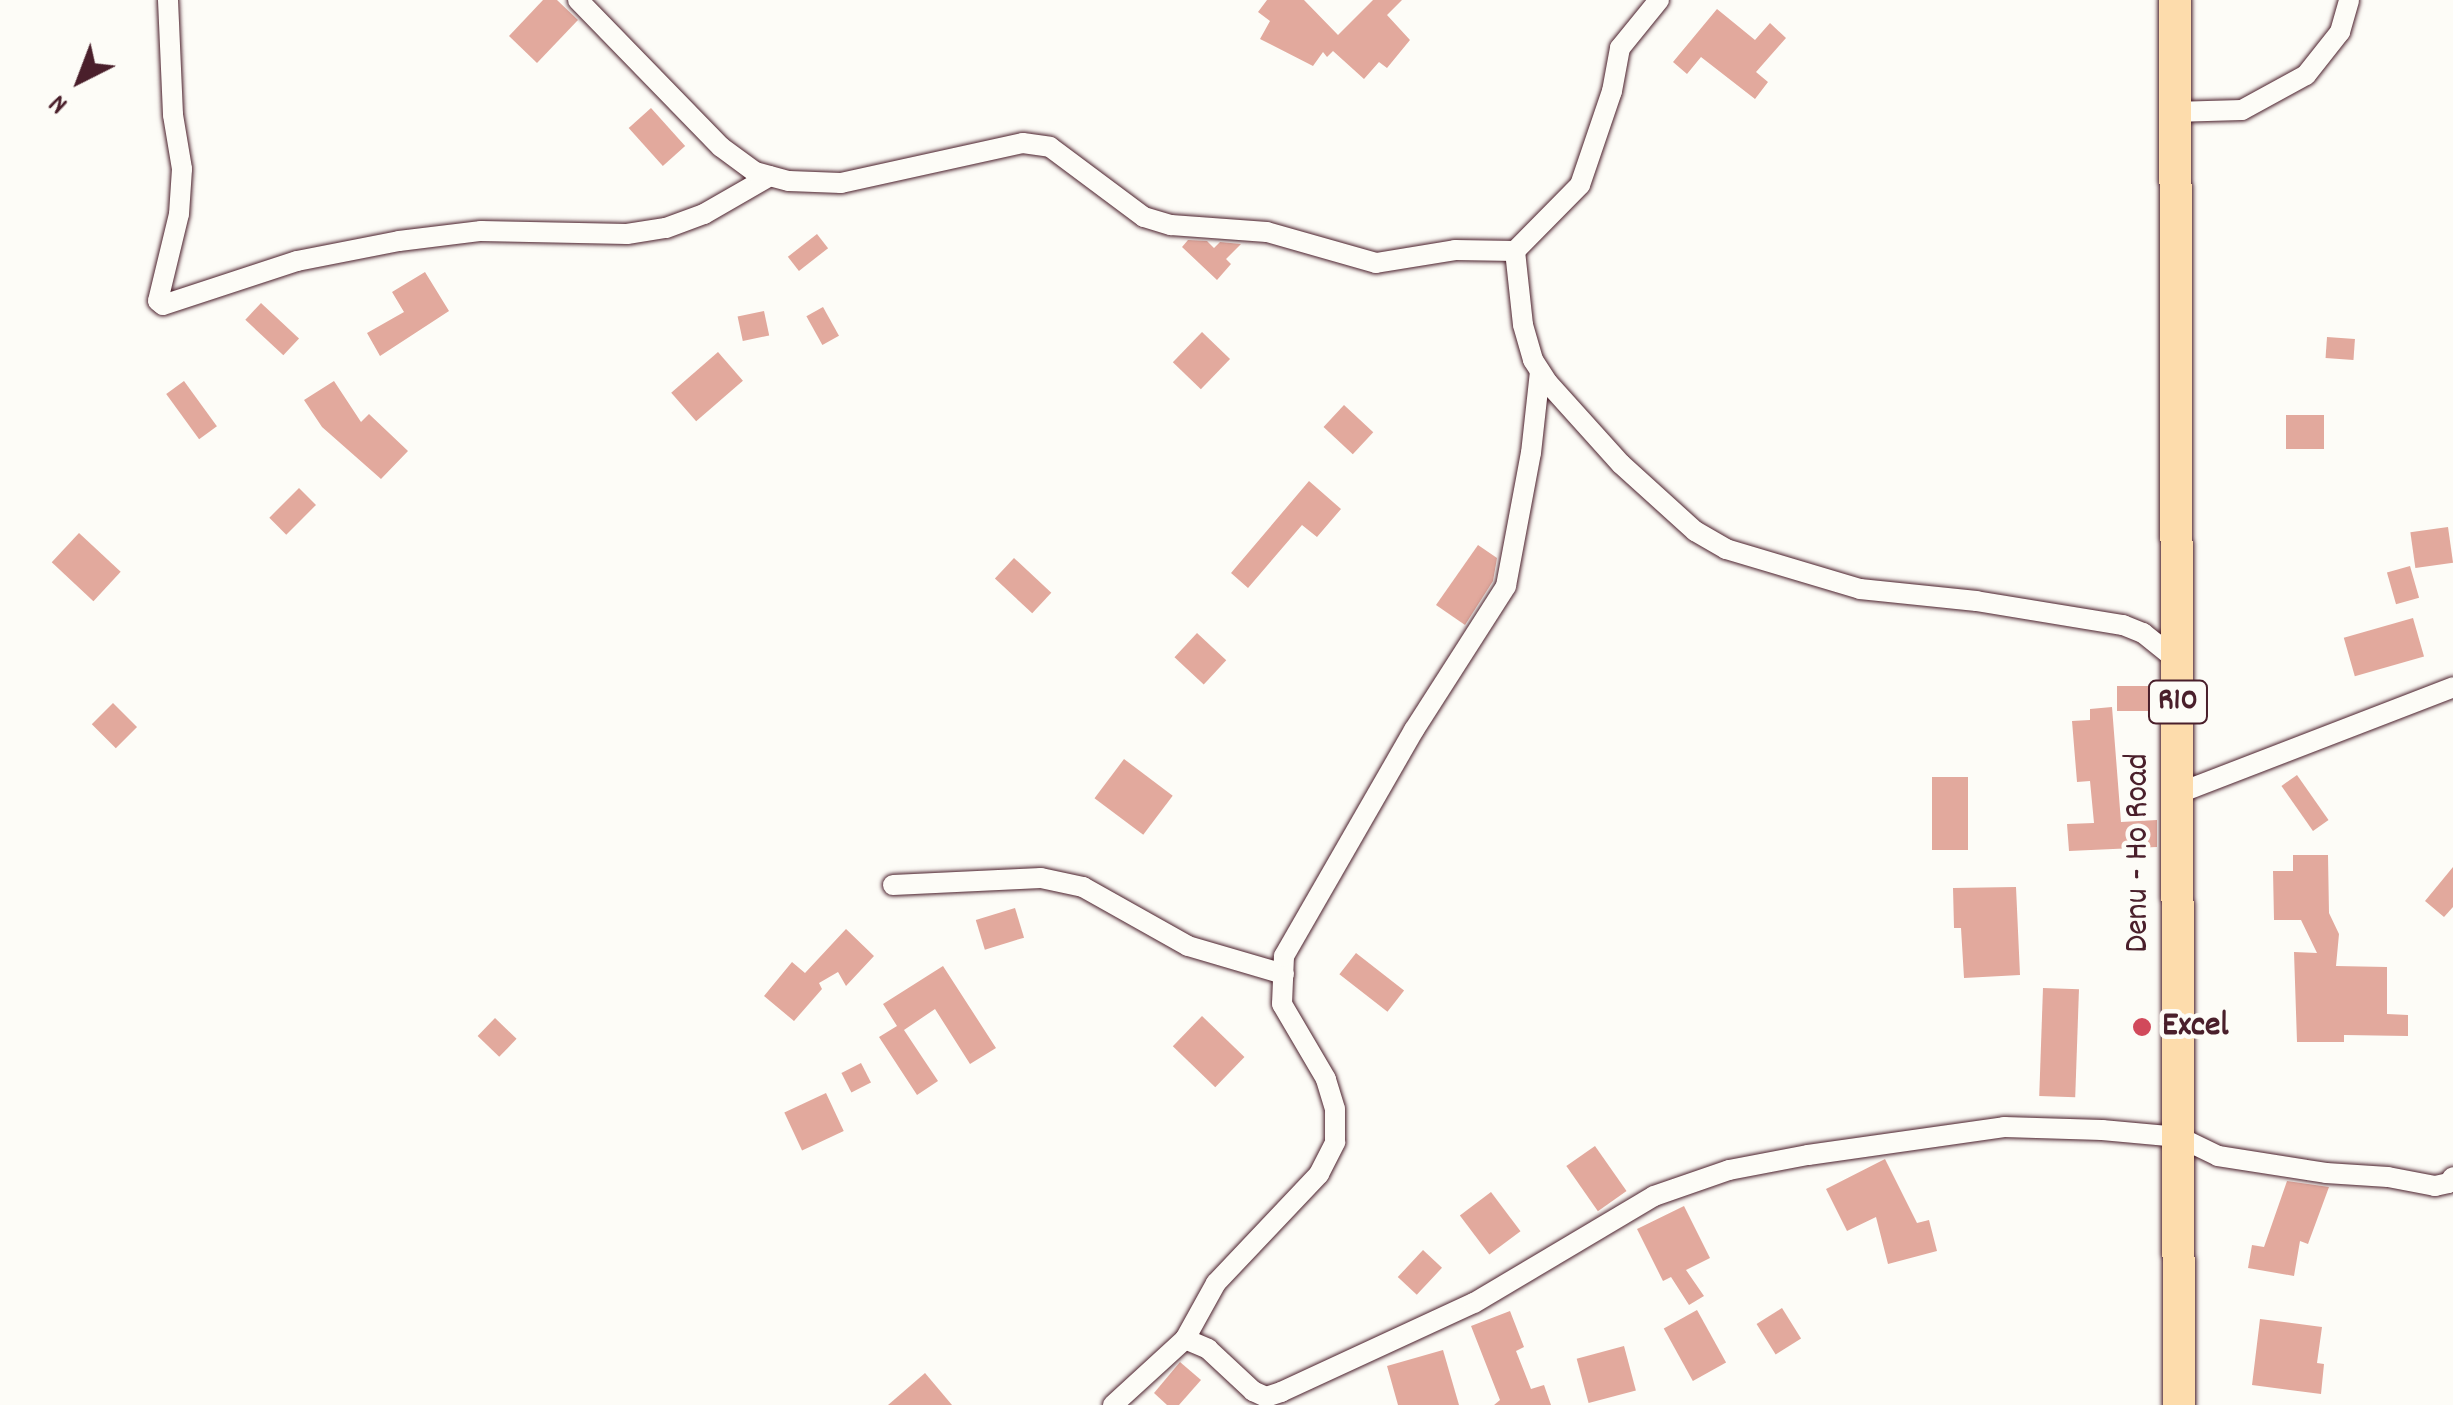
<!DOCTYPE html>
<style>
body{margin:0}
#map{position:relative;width:2453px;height:1405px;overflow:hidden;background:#fdfcf7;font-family:Dekko,sans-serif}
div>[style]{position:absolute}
.building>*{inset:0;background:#e2a99d;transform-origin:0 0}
.roads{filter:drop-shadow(0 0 2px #4a1f2b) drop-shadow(0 0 2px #4a1f2b)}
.minor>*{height:20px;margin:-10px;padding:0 10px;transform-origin:10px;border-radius:10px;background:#fdfcf7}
.primary>*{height:32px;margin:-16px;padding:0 16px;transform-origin:16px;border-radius:16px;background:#fddcac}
.dots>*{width:28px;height:28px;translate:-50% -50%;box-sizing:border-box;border:5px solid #fdfcf7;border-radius:50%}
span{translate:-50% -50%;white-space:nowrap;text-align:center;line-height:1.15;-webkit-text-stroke:9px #fdfcf7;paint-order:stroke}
.shield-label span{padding:2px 8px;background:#fdfcf7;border:2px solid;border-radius:8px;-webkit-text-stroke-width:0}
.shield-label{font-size:32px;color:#4a1f2b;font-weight:700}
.street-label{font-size:35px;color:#4a1f2b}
.poi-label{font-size:35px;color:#4a1f2b;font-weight:700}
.left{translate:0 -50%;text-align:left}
.north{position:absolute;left:30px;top:30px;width:100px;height:100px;-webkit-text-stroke:8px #fdfcf7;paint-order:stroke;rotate:222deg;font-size:28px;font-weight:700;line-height:40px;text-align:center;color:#4a1f2b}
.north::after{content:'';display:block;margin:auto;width:35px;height:45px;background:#4a1f2b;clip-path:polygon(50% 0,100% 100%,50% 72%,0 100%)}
</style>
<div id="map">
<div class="building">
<div style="clip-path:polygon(543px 0,557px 0,578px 20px,537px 63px,509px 36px)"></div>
<div style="clip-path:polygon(1267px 0,1304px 0,1338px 35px,1373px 0,1402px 0,1387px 15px,1410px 40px,1387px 68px,1379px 62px,1364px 79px,1333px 51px,1327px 57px,1323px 52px,1313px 66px,1260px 39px,1270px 21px,1258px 12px)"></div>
<div style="clip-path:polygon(1717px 9px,1755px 40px,1770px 23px,1786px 38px,1756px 72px,1768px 82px,1755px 99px,1701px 57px,1687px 74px,1673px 62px)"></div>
<div style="left:651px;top:108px;width:51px;height:30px;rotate:48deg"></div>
<div style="left:817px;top:234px;width:18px;height:37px;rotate:52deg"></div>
<div style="clip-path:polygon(1188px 240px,1207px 241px,1214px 248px,1220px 242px,1241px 244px,1226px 259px,1231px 264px,1217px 280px,1182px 247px)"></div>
<div style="clip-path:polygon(425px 272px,449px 311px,380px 356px,367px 333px,404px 312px,392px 292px)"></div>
<div style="left:261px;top:303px;width:52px;height:23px;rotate:43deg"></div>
<div style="left:823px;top:307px;width:33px;height:19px;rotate:61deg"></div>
<div style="left:764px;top:311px;width:25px;height:27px;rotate:78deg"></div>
<div style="left:1202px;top:332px;width:39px;height:42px;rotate:44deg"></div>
<div style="left:2327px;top:337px;width:28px;height:21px;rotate:4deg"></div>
<div style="left:718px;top:352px;width:38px;height:62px;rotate:49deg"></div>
<div style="left:184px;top:381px;width:56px;height:22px;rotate:54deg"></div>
<div style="clip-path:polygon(334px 381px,361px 422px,369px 414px,408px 451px,381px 479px,322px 427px,304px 400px)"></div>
<div style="left:1344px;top:405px;width:40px;height:30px;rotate:43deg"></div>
<div style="left:2286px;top:415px;width:38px;height:34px"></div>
<div style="clip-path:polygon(1309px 481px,1341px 509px,1317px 537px,1302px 525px,1248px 588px,1231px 573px)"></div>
<div style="left:299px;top:488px;width:24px;height:42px;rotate:45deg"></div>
<div style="left:2448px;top:527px;width:36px;height:38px;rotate:82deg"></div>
<div style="left:79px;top:533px;width:57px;height:40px;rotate:43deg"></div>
<div style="clip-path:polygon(1478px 545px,1497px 558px,1493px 581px,1465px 625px,1436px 605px)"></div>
<div style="left:1014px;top:558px;width:51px;height:28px;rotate:43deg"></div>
<div style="left:2410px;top:566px;width:33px;height:24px;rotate:74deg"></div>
<div style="left:2413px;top:618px;width:40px;height:72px;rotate:74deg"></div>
<div style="left:1197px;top:633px;width:40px;height:33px;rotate:43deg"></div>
<div style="left:2157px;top:686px;width:25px;height:40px;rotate:90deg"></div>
<div style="left:113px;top:703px;width:34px;height:30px;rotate:45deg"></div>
<div style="clip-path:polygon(2112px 707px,2121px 822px,2157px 820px,2157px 847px,2069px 851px,2067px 824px,2094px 823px,2090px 781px,2077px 782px,2072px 721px,2090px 720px,2090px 709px)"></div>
<div style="left:1124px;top:759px;width:61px;height:49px;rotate:37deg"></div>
<div style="left:2297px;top:775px;width:55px;height:19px;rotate:55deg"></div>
<div style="left:1932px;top:777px;width:36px;height:73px"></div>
<div style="clip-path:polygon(2293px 855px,2328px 855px,2329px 913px,2339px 934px,2336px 966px,2387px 967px,2387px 1014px,2408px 1015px,2408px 1036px,2344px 1035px,2344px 1042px,2297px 1042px,2294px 952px,2317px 953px,2301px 920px,2274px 920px,2273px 871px,2293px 871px)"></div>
<div style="clip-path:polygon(2453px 867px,2453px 907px,2444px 917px,2425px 901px)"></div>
<div style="clip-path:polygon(2016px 887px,2020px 975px,1964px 978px,1961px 928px,1954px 928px,1953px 888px)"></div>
<div style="left:1015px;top:908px;width:31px;height:41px;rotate:73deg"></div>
<div style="clip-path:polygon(846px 929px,874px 956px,846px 986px,838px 972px,819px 983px,822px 989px,794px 1021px,764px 996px,792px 962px,805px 973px)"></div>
<div style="left:1356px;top:953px;width:61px;height:27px;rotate:38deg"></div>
<div style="clip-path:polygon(943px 966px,996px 1048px,970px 1064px,935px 1009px,904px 1030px,938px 1081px,917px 1095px,879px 1037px,897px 1026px,883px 1004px)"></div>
<div style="left:2043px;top:988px;width:36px;height:108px;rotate:2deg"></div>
<div style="left:1202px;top:1016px;width:59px;height:42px;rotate:44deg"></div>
<div style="left:495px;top:1018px;width:30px;height:25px;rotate:44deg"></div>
<div style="left:861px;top:1063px;width:22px;height:22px;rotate:63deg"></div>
<div style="left:826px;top:1093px;width:42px;height:46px;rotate:65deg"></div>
<div style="left:1595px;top:1146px;width:55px;height:35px;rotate:55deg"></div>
<div style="clip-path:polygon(1885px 1159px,1917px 1223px,1929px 1220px,1937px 1251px,1888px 1264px,1876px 1217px,1847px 1231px,1826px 1189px)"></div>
<div style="clip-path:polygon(2287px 1181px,2329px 1187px,2308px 1244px,2300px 1241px,2294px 1276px,2248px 1268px,2252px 1245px,2264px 1247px)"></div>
<div style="left:1491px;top:1192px;width:49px;height:39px;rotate:53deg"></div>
<div style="clip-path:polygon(1684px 1206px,1710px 1258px,1686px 1270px,1704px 1296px,1689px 1305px,1671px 1277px,1663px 1281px,1637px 1229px)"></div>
<div style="left:1423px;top:1250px;width:26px;height:37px;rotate:43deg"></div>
<div style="left:1782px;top:1308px;width:36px;height:30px;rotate:58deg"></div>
<div style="left:1697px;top:1310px;width:60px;height:38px;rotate:61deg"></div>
<div style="clip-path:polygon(1510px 1311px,1524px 1347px,1516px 1351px,1531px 1389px,1544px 1385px,1551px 1405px,1494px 1405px,1500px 1400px,1471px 1326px)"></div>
<div style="clip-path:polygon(2260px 1319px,2322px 1327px,2317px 1363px,2324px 1364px,2321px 1394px,2252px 1385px)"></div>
<div style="left:1624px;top:1346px;width:46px;height:49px;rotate:75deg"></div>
<div style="clip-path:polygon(1443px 1350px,1459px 1405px,1398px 1405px,1387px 1366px)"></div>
<div style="clip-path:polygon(1180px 1362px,1201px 1380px,1179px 1405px,1167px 1405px,1154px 1393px)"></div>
<div style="clip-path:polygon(925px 1373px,952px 1405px,888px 1405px)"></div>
</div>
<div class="roads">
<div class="minor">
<div style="left:168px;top:0;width:115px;rotate:87.5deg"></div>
<div style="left:173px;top:115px;width:55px;rotate:80.5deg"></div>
<div style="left:182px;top:169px;width:45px;rotate:93.8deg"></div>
<div style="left:179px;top:214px;width:89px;rotate:103.6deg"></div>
<div style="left:158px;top:301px;width:6px;rotate:39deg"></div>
<div style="left:163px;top:305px;width:141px;rotate:-18.2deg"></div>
<div style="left:297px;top:261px;width:104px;rotate:-11.1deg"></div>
<div style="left:399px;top:241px;width:83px;rotate:-7deg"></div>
<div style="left:481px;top:231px;width:146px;rotate:1.2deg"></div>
<div style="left:627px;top:234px;width:39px;rotate:-9deg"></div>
<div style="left:666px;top:228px;width:40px;rotate:-20.2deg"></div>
<div style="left:704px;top:214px;width:76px;rotate:-29.9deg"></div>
<div style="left:578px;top:0;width:205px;rotate:45.8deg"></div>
<div style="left:721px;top:147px;width:42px;rotate:36.3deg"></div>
<div style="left:755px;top:172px;width:35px;rotate:15deg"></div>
<div style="left:789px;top:181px;width:52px;rotate:2.2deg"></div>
<div style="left:841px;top:183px;width:186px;rotate:-12.4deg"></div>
<div style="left:1023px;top:143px;width:27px;rotate:8deg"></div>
<div style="left:1050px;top:147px;width:117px;rotate:36.7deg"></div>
<div style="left:1144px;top:217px;width:28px;rotate:17deg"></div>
<div style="left:1171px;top:225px;width:96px;rotate:4.2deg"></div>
<div style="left:1267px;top:232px;width:113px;rotate:15.9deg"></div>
<div style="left:1376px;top:263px;width:80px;rotate:-9.3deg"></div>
<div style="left:1455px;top:250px;width:60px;rotate:1deg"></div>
<div style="left:1659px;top:0;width:62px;rotate:129.1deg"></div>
<div style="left:1620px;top:48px;width:44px;rotate:100.5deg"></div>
<div style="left:1612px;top:91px;width:99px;rotate:108.8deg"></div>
<div style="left:1580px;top:185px;width:93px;rotate:134.6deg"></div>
<div style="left:1515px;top:251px;width:74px;rotate:83.8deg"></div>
<div style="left:1523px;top:325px;width:36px;rotate:74deg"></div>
<div style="left:1533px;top:360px;width:27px;rotate:57deg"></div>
<div style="left:1548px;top:383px;width:109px;rotate:48deg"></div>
<div style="left:1621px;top:464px;width:100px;rotate:42.2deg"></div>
<div style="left:1695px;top:531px;width:36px;rotate:30deg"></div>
<div style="left:1726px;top:549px;width:140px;rotate:16.6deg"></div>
<div style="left:1860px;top:589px;width:117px;rotate:5.9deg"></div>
<div style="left:1976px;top:601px;width:149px;rotate:9.3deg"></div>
<div style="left:2123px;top:625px;width:22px;rotate:22deg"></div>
<div style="left:2143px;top:633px;width:45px;rotate:38.7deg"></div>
<div style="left:2173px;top:112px;width:69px;rotate:-1.7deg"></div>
<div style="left:2242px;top:110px;width:73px;rotate:-28.7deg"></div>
<div style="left:2306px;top:75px;width:55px;rotate:-51.7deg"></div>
<div style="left:2340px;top:32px;width:33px;rotate:-74deg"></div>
<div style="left:2179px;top:793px;width:294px;rotate:-21.1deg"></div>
<div style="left:893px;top:885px;width:148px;rotate:-2.7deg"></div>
<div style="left:1041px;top:878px;width:43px;rotate:12.1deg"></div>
<div style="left:1083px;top:887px;width:120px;rotate:29.3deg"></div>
<div style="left:1188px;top:946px;width:100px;rotate:16.3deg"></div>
<div style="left:1185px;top:1339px;width:64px;rotate:-61deg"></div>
<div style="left:1216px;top:1283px;width:150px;rotate:-46.6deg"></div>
<div style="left:1319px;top:1174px;width:36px;rotate:-63deg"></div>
<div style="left:1335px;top:1142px;width:33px;rotate:-90deg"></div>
<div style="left:1335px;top:1109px;width:31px;rotate:-107deg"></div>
<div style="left:1326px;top:1079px;width:87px;rotate:-120.4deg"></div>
<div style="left:1282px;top:1004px;width:48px;rotate:-87.6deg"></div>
<div style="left:1284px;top:956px;width:261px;rotate:-60.1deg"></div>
<div style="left:1414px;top:730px;width:171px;rotate:-57.4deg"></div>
<div style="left:1506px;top:586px;width:135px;rotate:-79.4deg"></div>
<div style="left:1531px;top:453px;width:82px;rotate:-83.7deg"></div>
<div style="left:1113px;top:1405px;width:98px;rotate:-42.5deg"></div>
<div style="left:1185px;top:1339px;width:25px;rotate:23deg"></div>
<div style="left:1208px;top:1349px;width:62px;rotate:43deg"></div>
<div style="left:1253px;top:1391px;width:14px;rotate:25deg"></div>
<div style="left:1266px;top:1397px;width:16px;rotate:-18deg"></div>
<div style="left:1281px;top:1392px;width:213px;rotate:-24.8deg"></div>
<div style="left:1474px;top:1303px;width:209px;rotate:-30.7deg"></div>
<div style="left:1654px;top:1196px;width:79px;rotate:-19.1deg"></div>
<div style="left:1729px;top:1170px;width:80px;rotate:-10.8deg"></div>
<div style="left:1808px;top:1155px;width:198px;rotate:-8.1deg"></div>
<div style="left:2004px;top:1127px;width:98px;rotate:1.8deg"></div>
<div style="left:2102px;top:1130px;width:77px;rotate:5.2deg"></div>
<div style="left:2179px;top:1137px;width:43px;rotate:26deg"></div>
<div style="left:2218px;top:1156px;width:109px;rotate:8.9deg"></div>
<div style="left:2326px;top:1173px;width:62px;rotate:3.7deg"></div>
<div style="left:2388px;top:1177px;width:48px;rotate:10.8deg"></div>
<div style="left:2435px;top:1186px;width:14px;rotate:-12deg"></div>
<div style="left:2449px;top:1183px;width:7px;rotate:-56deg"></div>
</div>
<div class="primary">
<div style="left:2175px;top:0;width:1405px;rotate:89.84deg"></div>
</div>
</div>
<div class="dots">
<div style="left:2142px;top:1027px;background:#d1495b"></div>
</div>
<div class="shield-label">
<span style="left:2178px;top:702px">R10</span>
</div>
<div class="street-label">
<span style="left:2139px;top:853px;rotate:-90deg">Denu - Ho Road</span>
</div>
<div class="poi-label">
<span class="left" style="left:2162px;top:1027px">Excel</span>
</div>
<div class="north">N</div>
</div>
